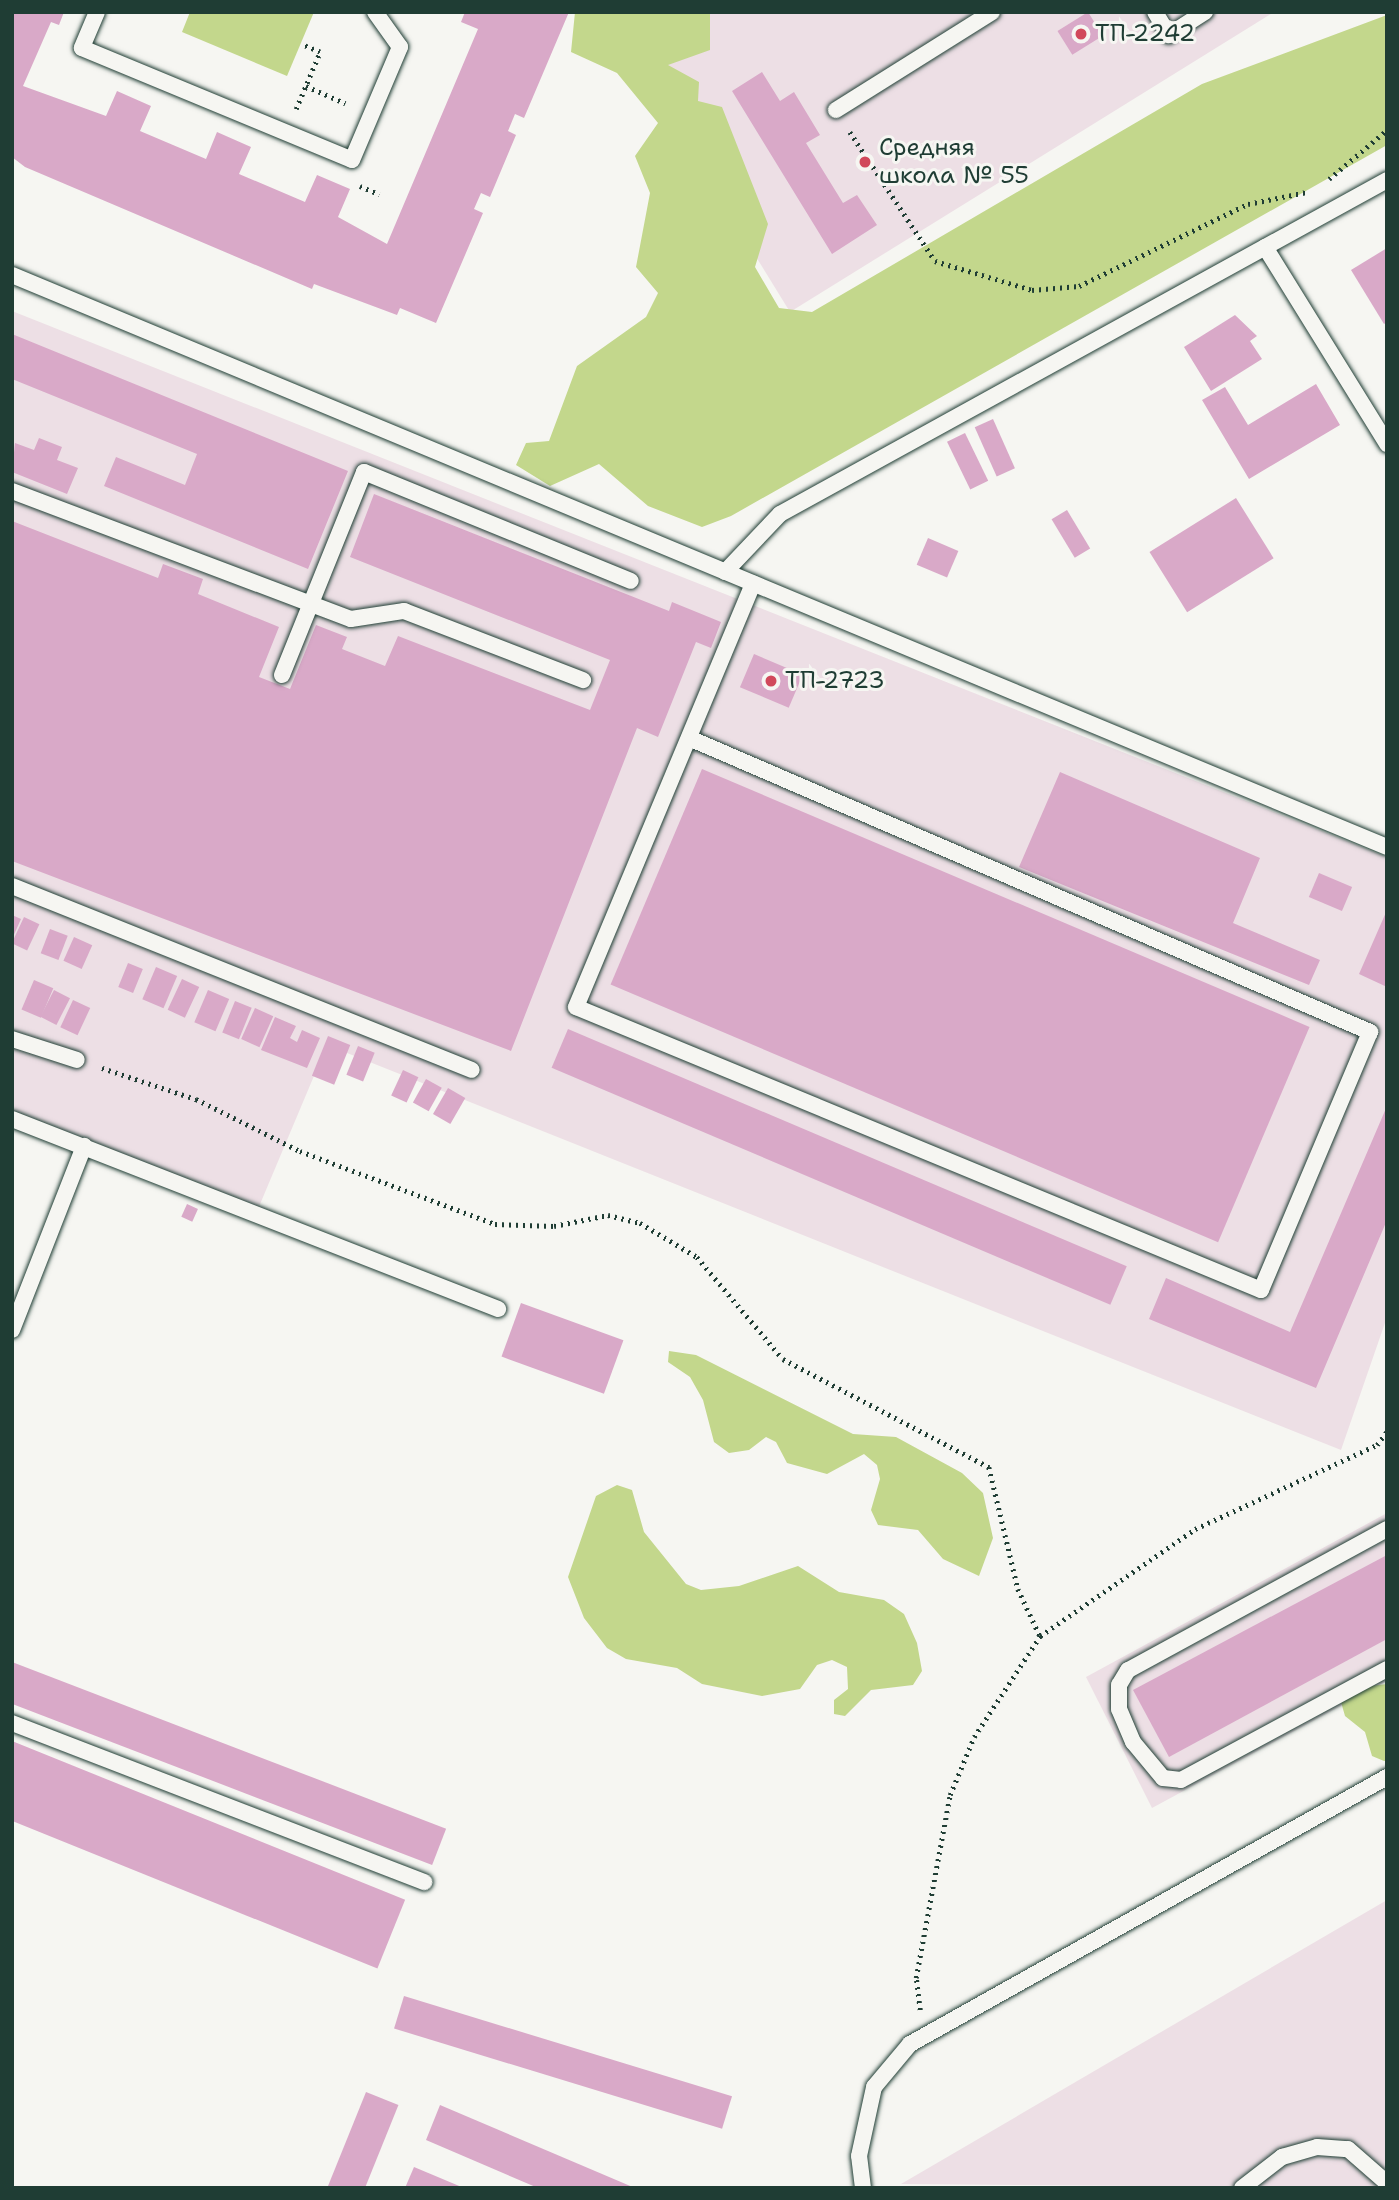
<!DOCTYPE html>
<meta charset="utf-8">
<style>
body{margin:0}
#map{position:relative;width:1399px;height:2200px;overflow:hidden;background:#f6f6f2;font-family:"Shantell Sans",sans-serif}
div>[style]{position:absolute}
.built>*{inset:0;background:#eddfe5}
.green>*{inset:0;background:#c3d78c}
.building>*{inset:0;background:#d9a9c8;transform-origin:0 0}
.path>*{height:4.5px;margin-top:-2.25px;transform-origin:0;background:repeating-linear-gradient(90deg,#1f3d34 0 2px,transparent 0 7px)}
.roads{filter:drop-shadow(0 0 2px #1f3d34) drop-shadow(0 0 2px #1f3d34)}
.service>*{height:16px;margin:-8px;padding:0 8px;transform-origin:8px;border-radius:8px;background:#f6f6f2}
.dots>*{width:19px;height:19px;translate:-50% -50%;box-sizing:border-box;border:4px solid #f6f6f2;border-radius:50%}
span{translate:-50% -50%;white-space:nowrap;text-align:center;line-height:1.15;-webkit-text-stroke:6px #f6f6f2;paint-order:stroke}
.poi-label{font-size:24px;color:#1f3d34}
.left{translate:0 -50%;text-align:left}
.frame{position:absolute;inset:0;border:14px solid #1f3d34;pointer-events:none}
</style>
<div id="map">
<div class="built">
<div style="clip-path:polygon(605px 12px,1274px 12px,790px 312px)"></div>
<div style="clip-path:polygon(12px 311px,1387px 857px,1387px 1317px,1341px 1450px,327px 1045px,258px 1209px,12px 1116px)"></div>
<div style="clip-path:polygon(1387px 1513px,1387px 1681px,1152px 1808px,1086px 1677px)"></div>
<div style="clip-path:polygon(1387px 1900px,1387px 2188px,901px 2184px)"></div>
</div>
<div class="green">
<div style="clip-path:polygon(190px 12px,314px 12px,287px 76px,182px 32px)"></div>
<div style="clip-path:polygon(575px 12px,710px 12px,710px 50px,668px 65px,699px 82px,698px 101px,722px 107px,768px 224px,755px 267px,779px 308px,812px 312px,1202px 84px,1387px 15px,1387px 145px,731px 516px,702px 527px,648px 506px,599px 464px,550px 486px,516px 465px,526px 443px,549px 441px,577px 366px,646px 317px,658px 293px,636px 267px,650px 193px,635px 156px,658px 123px,617px 73px,571px 52px)"></div>
<div style="clip-path:polygon(669px 1351px,696px 1355px,853px 1434px,896px 1437px,962px 1473px,983px 1493px,993px 1538px,979px 1576px,943px 1559px,918px 1530px,878px 1525px,871px 1510px,880px 1479px,877px 1465px,864px 1454px,827px 1474px,787px 1463px,776px 1442px,766px 1437px,749px 1450px,729px 1453px,714px 1442px,703px 1400px,690px 1377px,668px 1362px)"></div>
<div style="clip-path:polygon(617px 1485px,632px 1490px,644px 1532px,686px 1584px,701px 1590px,739px 1586px,798px 1566px,839px 1592px,884px 1600px,904px 1614px,917px 1643px,922px 1671px,913px 1685px,871px 1690px,845px 1716px,834px 1714px,834px 1700px,848px 1689px,847px 1667px,832px 1660px,817px 1665px,800px 1689px,762px 1696px,702px 1684px,677px 1668px,626px 1659px,607px 1648px,584px 1618px,568px 1577px,596px 1496px)"></div>
<div style="clip-path:polygon(1387px 1684px,1387px 1761px,1384px 1761px,1372px 1756px,1365px 1732px,1345px 1716px,1341px 1702px,1354px 1688px)"></div>
</div>
<div class="building">
<div style="clip-path:polygon(12px 12px,64px 12px,59px 25px,51px 22px,23px 86px,106px 116px,117px 91px,151px 106px,140px 131px,206px 159px,217px 132px,251px 147px,239px 174px,305px 202px,317px 175px,350px 189px,338px 217px,387px 244px,478px 29px,461px 22px,465px 12px,569px 12px,524px 118px,515px 114px,508px 131px,516px 135px,490px 197px,481px 193px,474px 209px,483px 213px,436px 323px,400px 308px,397px 315px,314px 284px,312px 289px,25px 167px,12px 157px)"></div>
<div style="left:1088px;top:12px;width:28px;height:36px;rotate:58deg"></div>
<div style="clip-path:polygon(762px 72px,780px 101px,794px 92px,820px 135px,806px 143px,843px 203px,857px 195px,877px 225px,832px 254px,732px 91px)"></div>
<div style="clip-path:polygon(1387px 248px,1387px 322px,1384px 324px,1351px 270px)"></div>
<div style="clip-path:polygon(1235px 315px,1257px 336px,1250px 341px,1262px 359px,1211px 391px,1184px 347px)"></div>
<div style="clip-path:polygon(12px 334px,348px 471px,308px 569px,104px 486px,116px 457px,185px 485px,197px 454px,12px 379px)"></div>
<div style="clip-path:polygon(1316px 384px,1340px 425px,1249px 479px,1202px 400px,1225px 387px,1248px 425px)"></div>
<div style="left:993px;top:419px;width:54px;height:20px;rotate:66deg"></div>
<div style="left:965px;top:433px;width:53px;height:20px;rotate:64deg"></div>
<div style="clip-path:polygon(39px 438px,62px 447px,57px 460px,78px 468px,67px 494px,12px 472px,15px 443px,34px 450px)"></div>
<div style="clip-path:polygon(374px 494px,669px 611px,672px 602px,721px 622px,711px 648px,696px 642px,658px 737px,637px 728px,511px 1051px,12px 861px,12px 521px,158px 578px,163px 564px,203px 579px,198px 594px,279px 627px,259px 677px,290px 689px,316px 625px,347px 637px,342px 649px,385px 666px,398px 636px,590px 710px,610px 660px,350px 557px)"></div>
<div style="left:1236px;top:498px;width:71px;height:102px;rotate:58deg"></div>
<div style="left:1067px;top:510px;width:45px;height:18px;rotate:59deg"></div>
<div style="left:928px;top:538px;width:33px;height:29px;rotate:23deg"></div>
<div style="left:754px;top:654px;width:53px;height:36px;rotate:23deg"></div>
<div style="left:702px;top:769px;width:660px;height:234px;rotate:23deg"></div>
<div style="clip-path:polygon(1060px 772px,1260px 858px,1233px 923px,1320px 960px,1309px 985px,1019px 867px)"></div>
<div style="left:1319px;top:873px;width:36px;height:26px;rotate:23deg"></div>
<div style="clip-path:polygon(1387px 910px,1387px 987px,1359px 974px)"></div>
<div style="clip-path:polygon(12px 915px,21px 919px,12px 939px)"></div>
<div style="left:24px;top:917px;width:17px;height:29px;rotate:25deg"></div>
<div style="left:50px;top:929px;width:19px;height:26px;rotate:21deg"></div>
<div style="left:74px;top:937px;width:20px;height:26px;rotate:24deg"></div>
<div style="left:128px;top:963px;width:16px;height:26px;rotate:22deg"></div>
<div style="left:156px;top:967px;width:23px;height:35px;rotate:23deg"></div>
<div style="left:182px;top:979px;width:19px;height:34px;rotate:25deg"></div>
<div style="left:34px;top:980px;width:21px;height:32px;rotate:23deg"></div>
<div style="left:54px;top:990px;width:18px;height:30px;rotate:27deg"></div>
<div style="left:208px;top:990px;width:23px;height:35px;rotate:23deg"></div>
<div style="left:73px;top:1000px;width:19px;height:30px;rotate:25deg"></div>
<div style="left:235px;top:1001px;width:18px;height:34px;rotate:22deg"></div>
<div style="left:255px;top:1008px;width:20px;height:34px;rotate:24deg"></div>
<div style="clip-path:polygon(275px 1017px,296px 1026px,290px 1038px,297px 1042px,302px 1030px,320px 1038px,307px 1068px,261px 1050px)"></div>
<div style="left:568px;top:1029px;width:607px;height:42px;rotate:23deg"></div>
<div style="left:328px;top:1036px;width:24px;height:43px;rotate:22deg"></div>
<div style="left:358px;top:1046px;width:18px;height:31px;rotate:22deg"></div>
<div style="left:403px;top:1070px;width:17px;height:28px;rotate:25deg"></div>
<div style="left:426px;top:1079px;width:18px;height:27px;rotate:29deg"></div>
<div style="left:448px;top:1088px;width:20px;height:30px;rotate:30deg"></div>
<div style="clip-path:polygon(1387px 1106px,1387px 1220px,1316px 1388px,1149px 1319px,1166px 1278px,1290px 1332px)"></div>
<div style="left:187px;top:1204px;width:12px;height:14px;rotate:24deg"></div>
<div style="left:521px;top:1303px;width:109px;height:57px;rotate:20deg"></div>
<div style="clip-path:polygon(1387px 1555px,1387px 1639px,1169px 1757px,1133px 1690px)"></div>
<div style="left:12px;top:1662px;width:465px;height:39px;rotate:21deg"></div>
<div style="left:12px;top:1741px;width:424px;height:74px;rotate:22deg"></div>
<div style="left:404px;top:1996px;width:343px;height:34px;rotate:17deg"></div>
<div style="left:366px;top:2092px;width:35px;height:103px;rotate:22deg"></div>
<div style="clip-path:polygon(440px 2105px,635px 2188px,538px 2188px,426px 2140px)"></div>
<div style="clip-path:polygon(414px 2167px,464px 2188px,405px 2188px)"></div>
</div>
<div class="path">
<div style="left:306px;top:86px;width:43px;rotate:23.6deg"></div>
<div style="left:296px;top:109px;width:62px;rotate:-67.2deg"></div>
<div style="left:320px;top:52px;width:18px;rotate:-158deg"></div>
<div style="left:850px;top:132px;width:154px;rotate:56.6deg"></div>
<div style="left:935px;top:261px;width:101px;rotate:16.6deg"></div>
<div style="left:1032px;top:290px;width:47px;rotate:-4.9deg"></div>
<div style="left:1079px;top:286px;width:188px;rotate:-25.9deg"></div>
<div style="left:1248px;top:204px;width:60px;rotate:-11.5deg"></div>
<div style="left:1329px;top:179px;width:76px;rotate:-40.2deg"></div>
<div style="left:360px;top:186px;width:21px;rotate:23deg"></div>
<div style="left:102px;top:1068px;width:99px;rotate:18.3deg"></div>
<div style="left:196px;top:1099px;width:116px;rotate:26.6deg"></div>
<div style="left:300px;top:1151px;width:208px;rotate:20.5deg"></div>
<div style="left:495px;top:1224px;width:59px;rotate:1.9deg"></div>
<div style="left:554px;top:1226px;width:55px;rotate:-11.5deg"></div>
<div style="left:608px;top:1215px;width:33px;rotate:14deg"></div>
<div style="left:640px;top:1223px;width:66px;rotate:30.8deg"></div>
<div style="left:697px;top:1257px;width:133px;rotate:49.9deg"></div>
<div style="left:783px;top:1359px;width:233px;rotate:27.7deg"></div>
<div style="left:989px;top:1467px;width:125px;rotate:76.6deg"></div>
<div style="left:1018px;top:1589px;width:52px;rotate:64.9deg"></div>
<div style="left:920px;top:2010px;width:32px;rotate:-97deg"></div>
<div style="left:916px;top:1978px;width:186px;rotate:-79.5deg"></div>
<div style="left:950px;top:1795px;width:63px;rotate:-67.5deg"></div>
<div style="left:974px;top:1737px;width:121px;rotate:-56.8deg"></div>
<div style="left:1040px;top:1636px;width:188px;rotate:-34.6deg"></div>
<div style="left:1195px;top:1529px;width:200px;rotate:-24.8deg"></div>
<div style="left:1377px;top:1445px;width:17px;rotate:-54deg"></div>
</div>
<div class="roads">
<div class="service">
<div style="left:97px;top:12px;width:39px;rotate:113deg"></div>
<div style="left:82px;top:48px;width:292px;rotate:22.5deg"></div>
<div style="left:352px;top:160px;width:123px;rotate:-67deg"></div>
<div style="left:400px;top:47px;width:43px;rotate:-125.5deg"></div>
<div style="left:1155px;top:12px;width:27px;rotate:59deg"></div>
<div style="left:1169px;top:35px;width:43px;rotate:-32.6deg"></div>
<div style="left:836px;top:110px;width:184px;rotate:-32.1deg"></div>
<div style="left:1265px;top:247px;width:232px;rotate:58.2deg"></div>
<div style="left:12px;top:275px;width:1489px;rotate:22.59deg"></div>
<div style="left:12px;top:491px;width:362px;rotate:20.7deg"></div>
<div style="left:351px;top:619px;width:54px;rotate:-8.6deg"></div>
<div style="left:404px;top:611px;width:192px;rotate:21.1deg"></div>
<div style="left:725px;top:572px;width:80px;rotate:-46.5deg"></div>
<div style="left:780px;top:514px;width:693px;rotate:-28.82deg"></div>
<div style="left:282px;top:675px;width:219px;rotate:-68deg"></div>
<div style="left:364px;top:472px;width:288px;rotate:22.2deg"></div>
<div style="left:689px;top:738px;width:742px;rotate:23.35deg"></div>
<div style="left:1370px;top:1032px;width:280px;rotate:112.9deg"></div>
<div style="left:1261px;top:1290px;width:741px;rotate:-157.55deg"></div>
<div style="left:576px;top:1007px;width:459px;rotate:-67.3deg"></div>
<div style="left:12px;top:886px;width:495px;rotate:21.8deg"></div>
<div style="left:12px;top:1039px;width:68px;rotate:17.9deg"></div>
<div style="left:12px;top:1119px;width:522px;rotate:21.35deg"></div>
<div style="left:12px;top:1330px;width:198px;rotate:-68.6deg"></div>
<div style="left:1387px;top:1529px;width:295px;rotate:151.4deg"></div>
<div style="left:1128px;top:1670px;width:17px;rotate:121deg"></div>
<div style="left:1119px;top:1685px;width:24px;rotate:90deg"></div>
<div style="left:1119px;top:1709px;width:36px;rotate:67deg"></div>
<div style="left:1133px;top:1742px;width:47px;rotate:50.2deg"></div>
<div style="left:1163px;top:1778px;width:18px;rotate:6deg"></div>
<div style="left:1181px;top:1780px;width:234px;rotate:-28.3deg"></div>
<div style="left:12px;top:1723px;width:442px;rotate:21.1deg"></div>
<div style="left:863px;top:2188px;width:32px;rotate:-97deg"></div>
<div style="left:859px;top:2156px;width:71px;rotate:-77.7deg"></div>
<div style="left:874px;top:2087px;width:56px;rotate:-50.1deg"></div>
<div style="left:910px;top:2044px;width:547px;rotate:-29.24deg"></div>
<div style="left:1242px;top:2188px;width:51px;rotate:-37.8deg"></div>
<div style="left:1282px;top:2157px;width:36px;rotate:-16deg"></div>
<div style="left:1317px;top:2147px;width:31px;rotate:4deg"></div>
<div style="left:1348px;top:2149px;width:52px;rotate:41.1deg"></div>
</div>
</div>
<div class="dots">
<div style="left:1081px;top:34px;background:#d1495b"></div>
<div style="left:865px;top:162px;background:#d1495b"></div>
<div style="left:771px;top:681px;background:#d1495b"></div>
</div>
<div class="poi-label">
<span class="left" style="left:1095px;top:34px">ТП-2242</span>
<span class="left" style="left:879px;top:162px">Средняя<br>школа № 55</span>
<span class="left" style="left:785px;top:681px">ТП-2723</span>
</div>
<div class="frame"></div>
</div>
